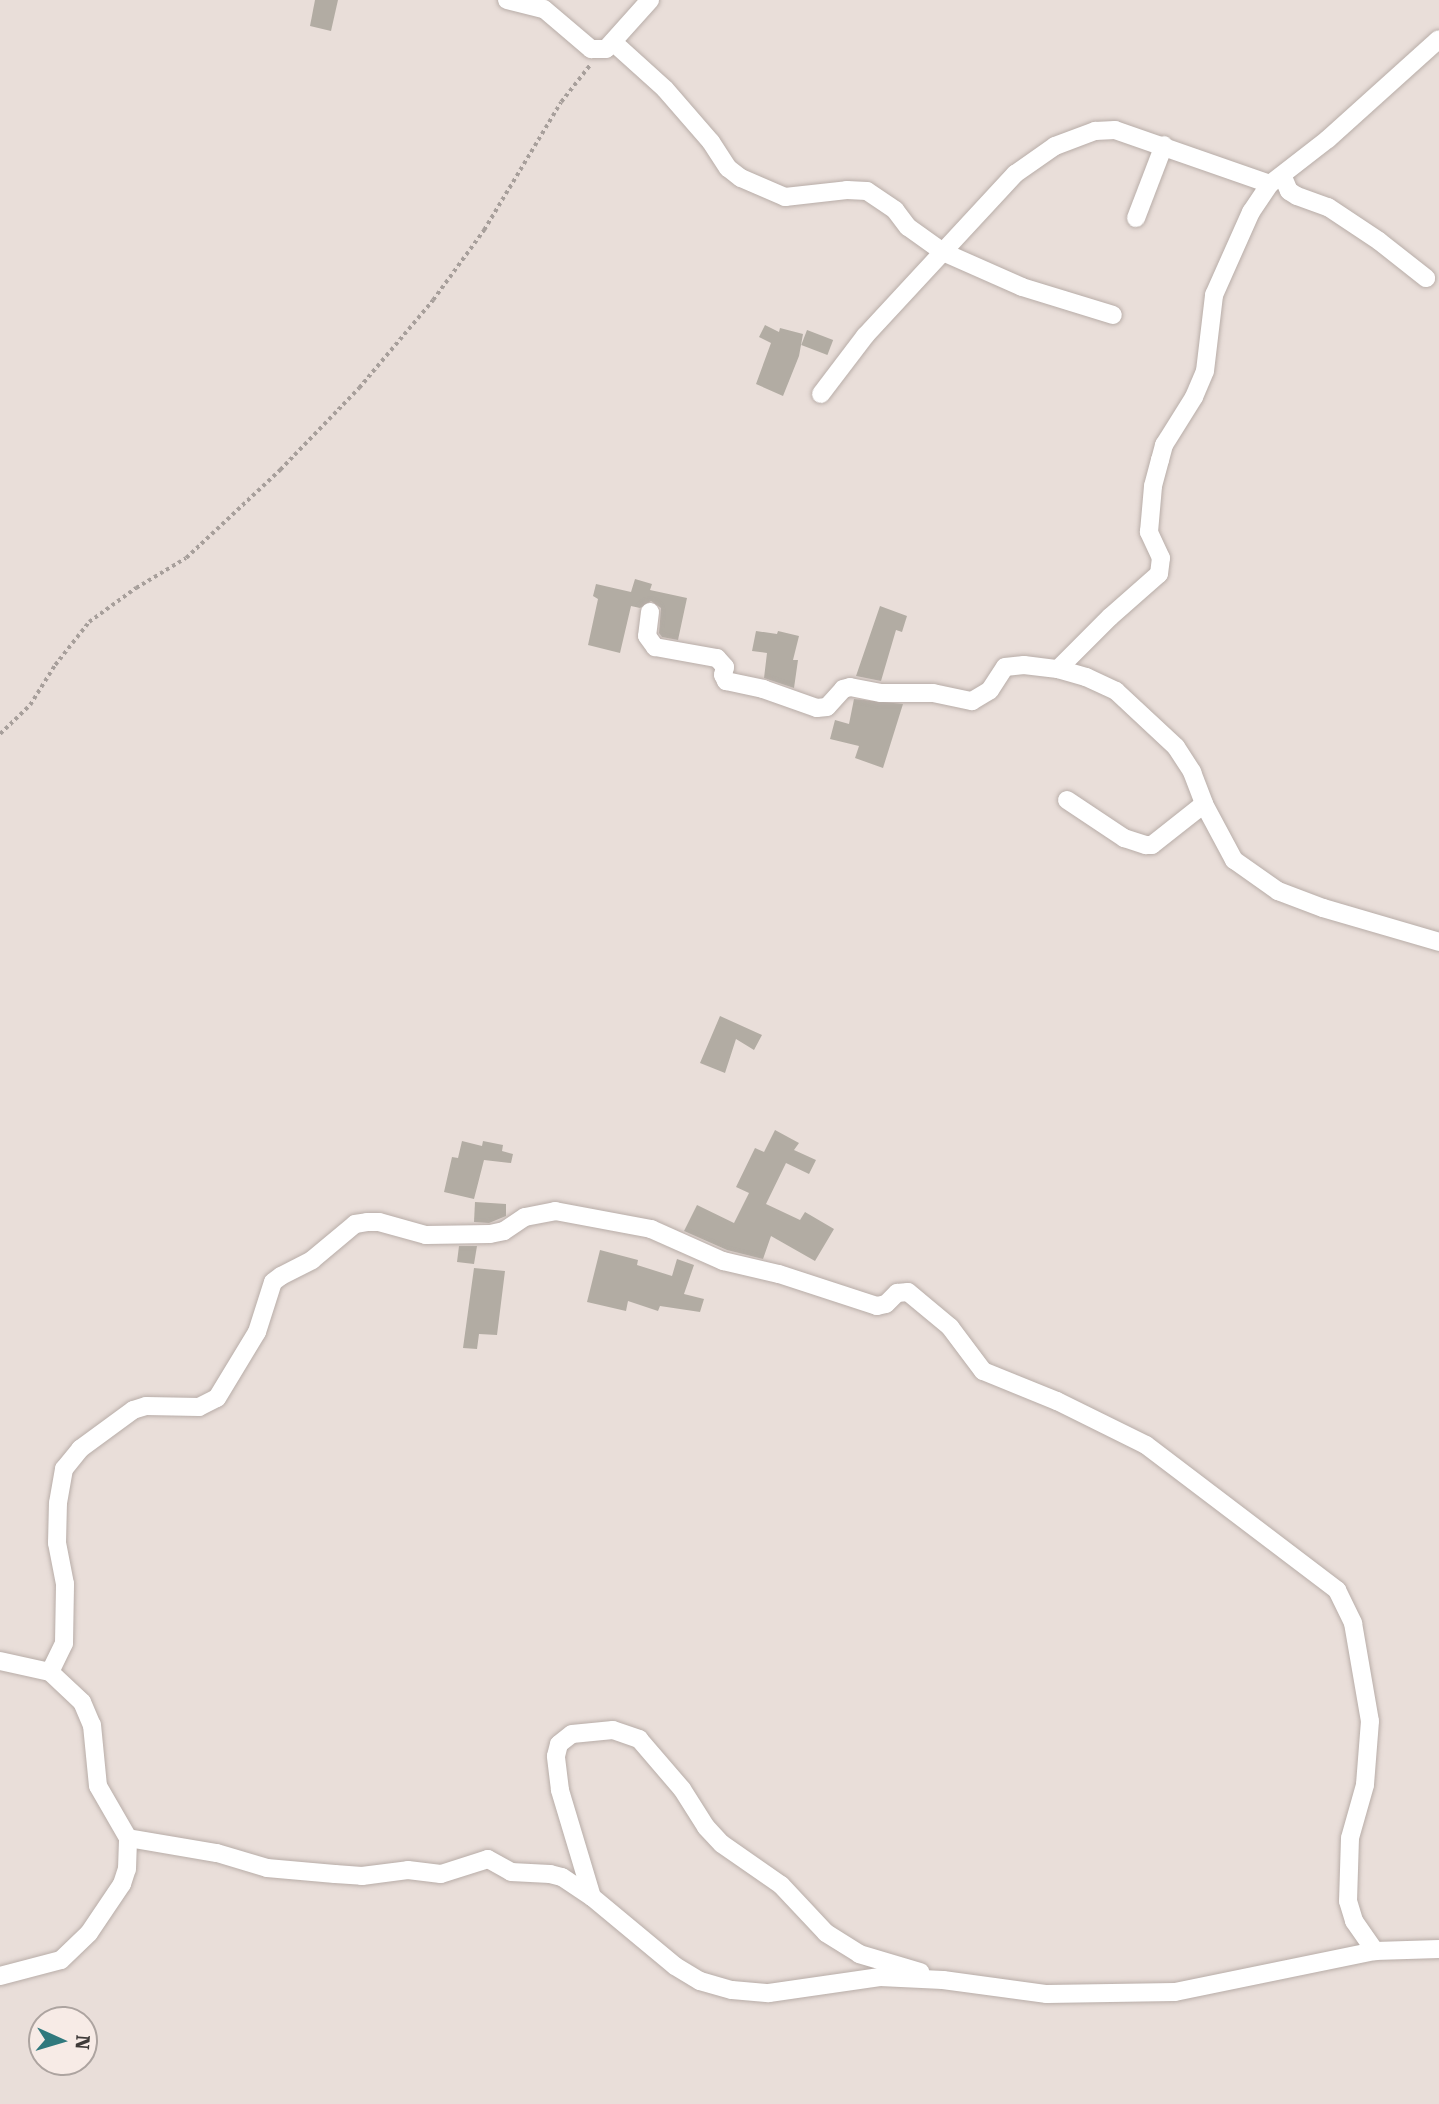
<!DOCTYPE html>
<style>
body{margin:0}
#map{position:relative;width:1439px;height:2104px;overflow:hidden;background:#e9ded9;font-family:"Roboto Serif",serif}
div>[style]{position:absolute}
.building>*{inset:0;background:#b2aca3;transform-origin:0 0}
.path>*{height:3.5px;margin-top:-1.75px;transform-origin:0;background:repeating-linear-gradient(90deg,#a79f9b 0 3.5px,transparent 0 7px)}
.roads{filter:drop-shadow(0 0 2px #b8ada8) drop-shadow(0 0 2px #b8ada8)}
.minor>*{height:18px;margin:-9px;padding:0 9px;transform-origin:9px;border-radius:9px;background:#fff}
span{translate:-50% -50%;white-space:nowrap;text-align:center;line-height:1.15;-webkit-text-stroke:5px #f7ebe6;paint-order:stroke}
.north{position:absolute;left:28px;top:2006px;width:70px;height:70px;box-sizing:border-box;background:#f7ebe6;border:2px solid #ada4a0;border-radius:50%;rotate:94deg;font-size:19px;font-weight:700;line-height:28px;text-align:center;color:#3e3a38}
.north::after{content:'';display:block;margin:auto;width:24px;height:32px;background:#30797d;clip-path:polygon(50% 0,100% 100%,50% 72%,0 100%)}
</style>
<div id="map">
<div class="building">
<div style="clip-path:polygon(315px 0,338px 0,331px 31px,310px 26px)"></div>
<div style="clip-path:polygon(765px 325px,779px 332px,780px 328px,803px 334px,799px 356px,783px 396px,756px 384px,771px 343px,759px 337px)"></div>
<div style="left:807px;top:330px;width:28px;height:16px;rotate:21deg"></div>
<div style="clip-path:polygon(635px 579px,652px 584px,650px 590px,687px 598px,678px 640px,662px 637px,659px 633px,661px 608px,651px 601px,640px 608px,631px 606px,620px 653px,588px 645px,598px 599px,593px 596px,596px 584px,631px 592px)"></div>
<div style="clip-path:polygon(880px 606px,907px 616px,902px 632px,896px 630px,881px 681px,856px 676px)"></div>
<div style="clip-path:polygon(756px 631px,777px 634px,778px 631px,799px 636px,793px 660px,798px 660px,794px 688px,764px 678px,767px 653px,752px 651px)"></div>
<div style="clip-path:polygon(854px 699px,903px 704px,883px 768px,855px 758px,859px 746px,830px 739px,835px 720px,849px 724px)"></div>
<div style="clip-path:polygon(720px 1016px,762px 1035px,754px 1050px,736px 1039px,725px 1073px,700px 1063px)"></div>
<div style="clip-path:polygon(775px 1130px,799px 1143px,794px 1150px,816px 1160px,809px 1174px,786px 1163px,766px 1204px,800px 1220px,805px 1212px,834px 1229px,815px 1261px,771px 1236px,763px 1259px,727px 1250px,684px 1231px,697px 1205px,734px 1223px,749px 1193px,736px 1187px,755px 1148px,764px 1152px)"></div>
<div style="clip-path:polygon(462px 1141px,482px 1146px,483px 1141px,503px 1145px,502px 1151px,513px 1154px,511px 1163px,484px 1160px,474px 1199px,444px 1192px,452px 1157px,458px 1158px)"></div>
<div style="clip-path:polygon(475px 1202px,506px 1204px,506px 1216px,489px 1223px,474px 1222px)"></div>
<div style="clip-path:polygon(459px 1246px,477px 1246px,474px 1264px,457px 1262px)"></div>
<div style="clip-path:polygon(600px 1250px,638px 1260px,637px 1265px,672px 1276px,677px 1259px,694px 1265px,684px 1294px,704px 1299px,700px 1312px,660px 1306px,658px 1311px,628px 1301px,626px 1311px,587px 1302px)"></div>
<div style="clip-path:polygon(474px 1268px,505px 1271px,497px 1335px,479px 1334px,477px 1349px,463px 1348px)"></div>
</div>
<div class="path">
<div style="left:0;top:734px;width:42px;rotate:-44deg"></div>
<div style="left:30px;top:705px;width:47px;rotate:-58deg"></div>
<div style="left:55px;top:665px;width:55px;rotate:-51.7deg"></div>
<div style="left:89px;top:622px;width:58px;rotate:-35.9deg"></div>
<div style="left:136px;top:588px;width:58px;rotate:-31deg"></div>
<div style="left:186px;top:558px;width:129px;rotate:-43.1deg"></div>
<div style="left:280px;top:470px;width:114px;rotate:-46.1deg"></div>
<div style="left:359px;top:388px;width:115px;rotate:-49.9deg"></div>
<div style="left:433px;top:300px;width:87px;rotate:-53.9deg"></div>
<div style="left:484px;top:230px;width:149px;rotate:-59deg"></div>
<div style="left:561px;top:102px;width:47px;rotate:-51.9deg"></div>
</div>
<div class="roads">
<div class="minor">
<div style="left:507px;top:0;width:38px;rotate:14deg"></div>
<div style="left:544px;top:9px;width:62px;rotate:40.4deg"></div>
<div style="left:591px;top:49px;width:15px"></div>
<div style="left:606px;top:49px;width:66px;rotate:-48.1deg"></div>
<div style="left:613px;top:42px;width:70px;rotate:42.1deg"></div>
<div style="left:665px;top:89px;width:70px;rotate:49deg"></div>
<div style="left:711px;top:142px;width:31px;rotate:57deg"></div>
<div style="left:728px;top:168px;width:16px;rotate:38deg"></div>
<div style="left:741px;top:178px;width:48px;rotate:23.4deg"></div>
<div style="left:785px;top:197px;width:62px;rotate:-6.4deg"></div>
<div style="left:847px;top:190px;width:20px;rotate:3deg"></div>
<div style="left:867px;top:191px;width:34px;rotate:34deg"></div>
<div style="left:895px;top:210px;width:21px;rotate:53deg"></div>
<div style="left:908px;top:227px;width:43px;rotate:35.5deg"></div>
<div style="left:943px;top:252px;width:86px;rotate:23.9deg"></div>
<div style="left:1022px;top:287px;width:95px;rotate:17.1deg"></div>
<div style="left:1283px;top:177px;width:15px;rotate:67deg"></div>
<div style="left:1289px;top:191px;width:9px;rotate:32deg"></div>
<div style="left:1297px;top:196px;width:33px;rotate:20deg"></div>
<div style="left:1328px;top:207px;width:61px;rotate:33.7deg"></div>
<div style="left:1379px;top:241px;width:60px;rotate:38.2deg"></div>
<div style="left:1136px;top:218px;width:78px;rotate:-69deg"></div>
<div style="left:821px;top:394px;width:73px;rotate:-52.8deg"></div>
<div style="left:865px;top:336px;width:221px;rotate:-47.2deg"></div>
<div style="left:1015px;top:174px;width:49px;rotate:-35deg"></div>
<div style="left:1055px;top:146px;width:43px;rotate:-20.6deg"></div>
<div style="left:1095px;top:131px;width:20px;rotate:-3deg"></div>
<div style="left:1115px;top:130px;width:164px;rotate:19.2deg"></div>
<div style="left:1270px;top:184px;width:73px;rotate:-37.8deg"></div>
<div style="left:1328px;top:139px;width:149px;rotate:-42deg"></div>
<div style="left:650px;top:612px;width:24px;rotate:97deg"></div>
<div style="left:647px;top:636px;width:14px;rotate:54deg"></div>
<div style="left:655px;top:647px;width:63px;rotate:10.1deg"></div>
<div style="left:717px;top:658px;width:12px;rotate:48deg"></div>
<div style="left:725px;top:667px;width:8px;rotate:104deg"></div>
<div style="left:723px;top:675px;width:7px;rotate:63deg"></div>
<div style="left:726px;top:681px;width:38px;rotate:12deg"></div>
<div style="left:763px;top:689px;width:57px;rotate:19.4deg"></div>
<div style="left:817px;top:708px;width:10px;rotate:-6deg"></div>
<div style="left:827px;top:707px;width:24px;rotate:-48deg"></div>
<div style="left:843px;top:689px;width:7px;rotate:-16deg"></div>
<div style="left:850px;top:687px;width:32px;rotate:11deg"></div>
<div style="left:881px;top:693px;width:52px"></div>
<div style="left:933px;top:693px;width:40px;rotate:12deg"></div>
<div style="left:972px;top:701px;width:21px;rotate:-31deg"></div>
<div style="left:990px;top:690px;width:27px;rotate:-57deg"></div>
<div style="left:1005px;top:667px;width:19px;rotate:-6deg"></div>
<div style="left:1024px;top:665px;width:34px;rotate:7deg"></div>
<div style="left:1058px;top:669px;width:29px;rotate:16deg"></div>
<div style="left:1086px;top:677px;width:33px;rotate:25deg"></div>
<div style="left:1116px;top:691px;width:82px;rotate:43deg"></div>
<div style="left:1176px;top:747px;width:30px;rotate:57deg"></div>
<div style="left:1192px;top:772px;width:34px;rotate:69deg"></div>
<div style="left:1058px;top:669px;width:74px;rotate:-45deg"></div>
<div style="left:1110px;top:617px;width:65px;rotate:-41.3deg"></div>
<div style="left:1159px;top:574px;width:16px;rotate:-83deg"></div>
<div style="left:1161px;top:558px;width:29px;rotate:-115deg"></div>
<div style="left:1149px;top:532px;width:46px;rotate:-85deg"></div>
<div style="left:1153px;top:486px;width:27px;rotate:-75deg"></div>
<div style="left:1160px;top:460px;width:16px;rotate:-75deg"></div>
<div style="left:1164px;top:445px;width:57px;rotate:-58deg"></div>
<div style="left:1194px;top:397px;width:28px;rotate:-67deg"></div>
<div style="left:1205px;top:371px;width:77px;rotate:-83.2deg"></div>
<div style="left:1214px;top:295px;width:91px;rotate:-66deg"></div>
<div style="left:1251px;top:212px;width:34px;rotate:-56deg"></div>
<div style="left:1067px;top:800px;width:69px;rotate:33.7deg"></div>
<div style="left:1124px;top:838px;width:23px;rotate:18deg"></div>
<div style="left:1146px;top:845px;width:6px"></div>
<div style="left:1152px;top:845px;width:66px;rotate:-38.3deg"></div>
<div style="left:1204px;top:804px;width:64px;rotate:61.8deg"></div>
<div style="left:1234px;top:860px;width:54px;rotate:35.2deg"></div>
<div style="left:1278px;top:891px;width:48px;rotate:20.7deg"></div>
<div style="left:1323px;top:908px;width:121px;rotate:16.3deg"></div>
<div style="left:0;top:1661px;width:51px;rotate:12.4deg"></div>
<div style="left:50px;top:1672px;width:44px;rotate:43.2deg"></div>
<div style="left:82px;top:1702px;width:25px;rotate:67deg"></div>
<div style="left:92px;top:1725px;width:61px;rotate:84.4deg"></div>
<div style="left:98px;top:1786px;width:60px;rotate:60deg"></div>
<div style="left:128px;top:1838px;width:90px;rotate:9.6deg"></div>
<div style="left:217px;top:1853px;width:52px;rotate:16.7deg"></div>
<div style="left:267px;top:1868px;width:68px;rotate:5deg"></div>
<div style="left:335px;top:1874px;width:27px;rotate:4deg"></div>
<div style="left:362px;top:1876px;width:46px;rotate:-7.4deg"></div>
<div style="left:408px;top:1870px;width:33px;rotate:7deg"></div>
<div style="left:441px;top:1874px;width:49px;rotate:-17.7deg"></div>
<div style="left:488px;top:1859px;width:26px;rotate:29deg"></div>
<div style="left:511px;top:1872px;width:39px;rotate:3deg"></div>
<div style="left:550px;top:1874px;width:12px;rotate:14deg"></div>
<div style="left:562px;top:1877px;width:36px;rotate:34deg"></div>
<div style="left:592px;top:1897px;width:108px;rotate:39.7deg"></div>
<div style="left:675px;top:1966px;width:29px;rotate:31deg"></div>
<div style="left:700px;top:1981px;width:33px;rotate:16deg"></div>
<div style="left:732px;top:1990px;width:37px;rotate:5deg"></div>
<div style="left:769px;top:1993px;width:112px;rotate:-8.2deg"></div>
<div style="left:880px;top:1977px;width:63px;rotate:2.7deg"></div>
<div style="left:943px;top:1980px;width:105px;rotate:7.7deg"></div>
<div style="left:1047px;top:1994px;width:128px;rotate:-0.9deg"></div>
<div style="left:1175px;top:1992px;width:204px;rotate:-11.6deg"></div>
<div style="left:1375px;top:1951px;width:64px;rotate:-1.8deg"></div>
<div style="left:50px;top:1672px;width:32px;rotate:-64deg"></div>
<div style="left:64px;top:1643px;width:59px;rotate:-89deg"></div>
<div style="left:65px;top:1584px;width:42px;rotate:-101deg"></div>
<div style="left:57px;top:1543px;width:40px;rotate:-88.6deg"></div>
<div style="left:58px;top:1503px;width:35px;rotate:-80deg"></div>
<div style="left:64px;top:1469px;width:26px;rotate:-51deg"></div>
<div style="left:80px;top:1449px;width:66px;rotate:-36.3deg"></div>
<div style="left:133px;top:1410px;width:14px;rotate:-17deg"></div>
<div style="left:146px;top:1406px;width:53px;rotate:1.1deg"></div>
<div style="left:199px;top:1407px;width:20px;rotate:-27deg"></div>
<div style="left:217px;top:1398px;width:77px;rotate:-58.8deg"></div>
<div style="left:257px;top:1332px;width:52px;rotate:-72.3deg"></div>
<div style="left:273px;top:1282px;width:10px;rotate:-37deg"></div>
<div style="left:281px;top:1276px;width:35px;rotate:-27deg"></div>
<div style="left:312px;top:1260px;width:56px;rotate:-39.9deg"></div>
<div style="left:355px;top:1224px;width:12px;rotate:-9deg"></div>
<div style="left:367px;top:1222px;width:12px"></div>
<div style="left:379px;top:1222px;width:49px;rotate:15.5deg"></div>
<div style="left:426px;top:1235px;width:64px;rotate:-0.9deg"></div>
<div style="left:490px;top:1234px;width:14px;rotate:-12deg"></div>
<div style="left:504px;top:1231px;width:25px;rotate:-34deg"></div>
<div style="left:525px;top:1217px;width:31px;rotate:-11deg"></div>
<div style="left:555px;top:1211px;width:98px;rotate:10.6deg"></div>
<div style="left:651px;top:1229px;width:79px;rotate:24deg"></div>
<div style="left:723px;top:1261px;width:57px;rotate:13.1deg"></div>
<div style="left:779px;top:1274px;width:103px;rotate:18.1deg"></div>
<div style="left:877px;top:1306px;width:9px;rotate:-13deg"></div>
<div style="left:886px;top:1304px;width:16px;rotate:-45deg"></div>
<div style="left:897px;top:1293px;width:11px;rotate:-5deg"></div>
<div style="left:908px;top:1292px;width:55px;rotate:39.8deg"></div>
<div style="left:950px;top:1327px;width:55px;rotate:53.1deg"></div>
<div style="left:983px;top:1371px;width:80px;rotate:22.1deg"></div>
<div style="left:1057px;top:1401px;width:99px;rotate:26.3deg"></div>
<div style="left:1146px;top:1445px;width:240px;rotate:37.2deg"></div>
<div style="left:1337px;top:1590px;width:37px;rotate:64deg"></div>
<div style="left:1353px;top:1623px;width:99px;rotate:80.2deg"></div>
<div style="left:1370px;top:1721px;width:64px;rotate:94.5deg"></div>
<div style="left:1365px;top:1785px;width:55px;rotate:105.8deg"></div>
<div style="left:1350px;top:1838px;width:63px;rotate:91.8deg"></div>
<div style="left:1348px;top:1901px;width:21px;rotate:73deg"></div>
<div style="left:1354px;top:1921px;width:37px;rotate:55deg"></div>
<div style="left:592px;top:1897px;width:112px;rotate:-106.7deg"></div>
<div style="left:560px;top:1790px;width:34px;rotate:-97deg"></div>
<div style="left:556px;top:1756px;width:12px;rotate:-76deg"></div>
<div style="left:559px;top:1744px;width:16px;rotate:-38deg"></div>
<div style="left:572px;top:1734px;width:41px;rotate:-5.6deg"></div>
<div style="left:613px;top:1730px;width:28px;rotate:19deg"></div>
<div style="left:639px;top:1739px;width:66px;rotate:49.3deg"></div>
<div style="left:682px;top:1789px;width:45px;rotate:57.7deg"></div>
<div style="left:706px;top:1827px;width:23px;rotate:47deg"></div>
<div style="left:722px;top:1844px;width:72px;rotate:34.8deg"></div>
<div style="left:781px;top:1885px;width:66px;rotate:46.8deg"></div>
<div style="left:826px;top:1933px;width:39px;rotate:32deg"></div>
<div style="left:859px;top:1954px;width:64px;rotate:16.4deg"></div>
<div style="left:0;top:1976px;width:63px;rotate:-14.7deg"></div>
<div style="left:61px;top:1960px;width:39px;rotate:-44deg"></div>
<div style="left:89px;top:1933px;width:59px;rotate:-56deg"></div>
<div style="left:122px;top:1884px;width:16px;rotate:-72deg"></div>
<div style="left:127px;top:1869px;width:31px;rotate:-88deg"></div>
</div>
</div>
<div class="north">N</div>
</div>
